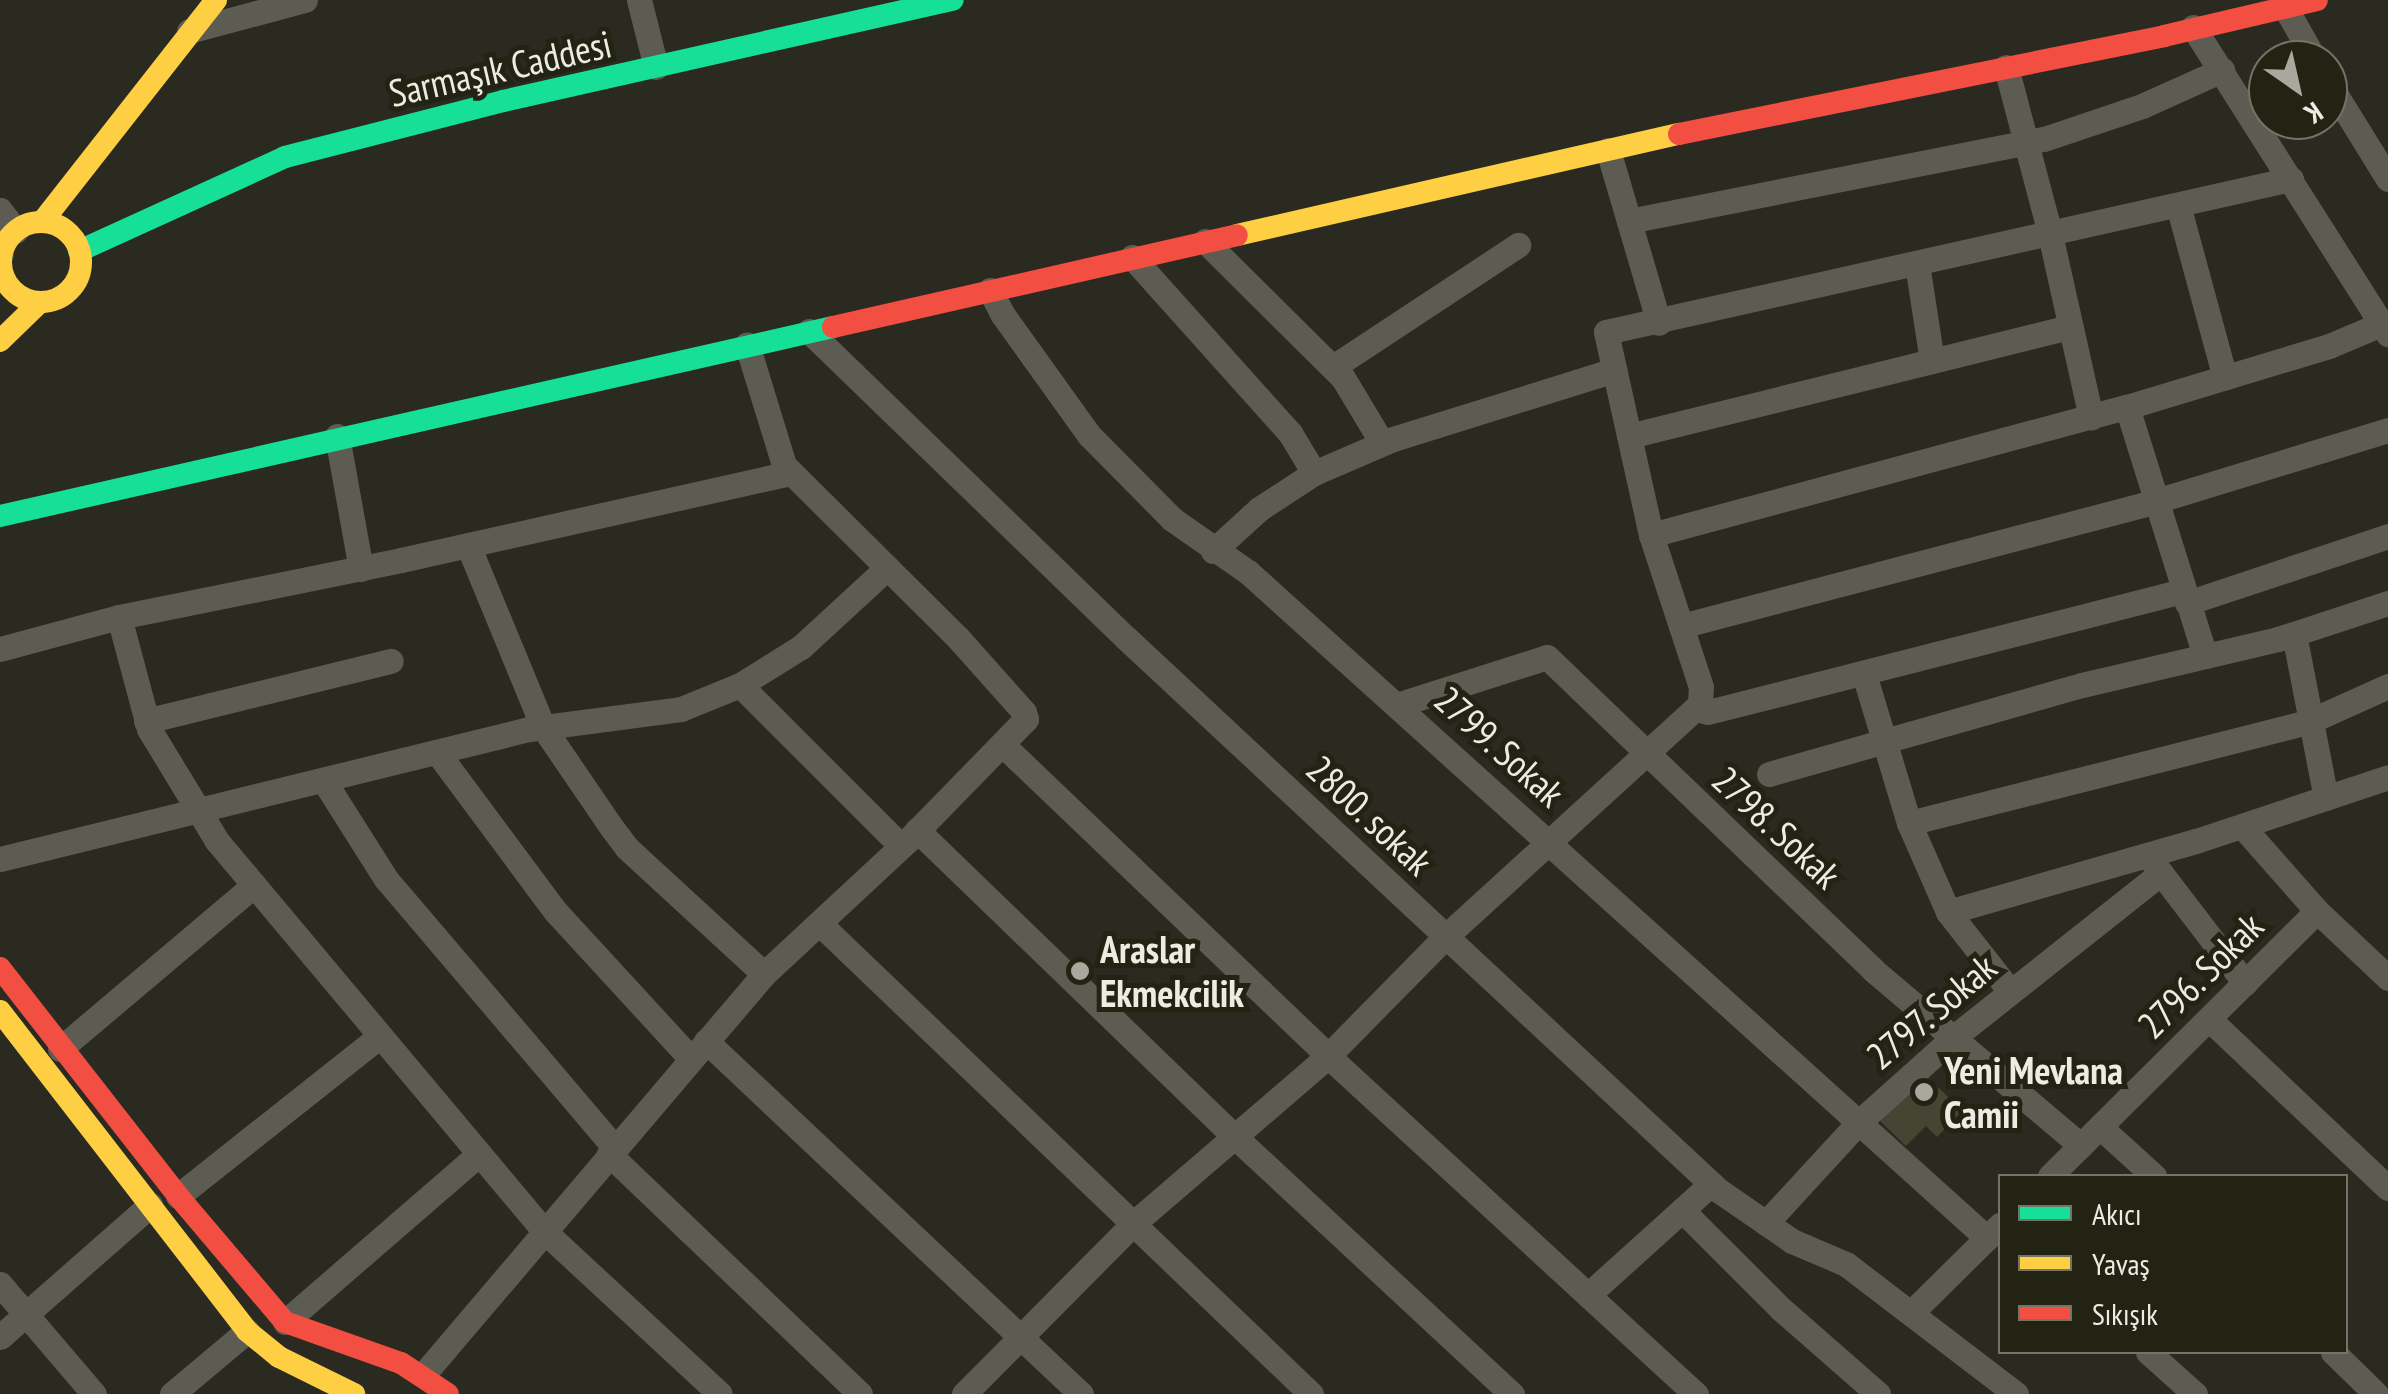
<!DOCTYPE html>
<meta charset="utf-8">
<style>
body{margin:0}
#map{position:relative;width:2388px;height:1394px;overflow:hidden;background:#2a2a20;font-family:"PT Sans Narrow",sans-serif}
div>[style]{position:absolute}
.building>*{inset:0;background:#454533}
.street>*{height:25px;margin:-12.5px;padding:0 12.5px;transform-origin:12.5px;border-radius:12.5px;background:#5c5c52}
.fast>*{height:22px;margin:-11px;padding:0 11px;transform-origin:11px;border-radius:11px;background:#16e098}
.slow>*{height:22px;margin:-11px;padding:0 11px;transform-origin:11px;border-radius:11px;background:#ffcf43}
.slow>.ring{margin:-11px;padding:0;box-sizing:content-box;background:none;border:22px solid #ffcf43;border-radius:50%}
.jam>*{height:22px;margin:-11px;padding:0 11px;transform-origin:11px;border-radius:11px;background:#f24e42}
.dots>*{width:28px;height:28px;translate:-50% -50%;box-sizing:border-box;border:5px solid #232314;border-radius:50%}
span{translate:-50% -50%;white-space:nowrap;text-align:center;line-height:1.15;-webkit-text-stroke:10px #232314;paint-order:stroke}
.street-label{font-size:38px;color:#ecece2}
.poi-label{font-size:38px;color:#ecece2;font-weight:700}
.left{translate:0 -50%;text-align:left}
.legend{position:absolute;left:1998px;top:1174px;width:350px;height:180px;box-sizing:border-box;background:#232314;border:2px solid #737366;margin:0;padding:12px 18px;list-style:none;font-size:30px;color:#ecece2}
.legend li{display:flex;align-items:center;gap:20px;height:50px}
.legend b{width:50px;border:2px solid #737366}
.north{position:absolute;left:2248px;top:40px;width:100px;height:100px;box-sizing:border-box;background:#232314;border:2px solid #737366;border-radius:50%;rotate:146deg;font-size:28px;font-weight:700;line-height:40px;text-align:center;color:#ecece2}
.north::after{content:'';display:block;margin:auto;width:35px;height:45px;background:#a8a89e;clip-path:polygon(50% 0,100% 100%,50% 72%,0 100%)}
</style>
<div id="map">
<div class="building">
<div style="clip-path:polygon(1924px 1073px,1962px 1111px,1937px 1137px,1926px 1126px,1906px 1146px,1879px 1120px)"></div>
</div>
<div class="street">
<div style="left:639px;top:0;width:69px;rotate:75.8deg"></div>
<div style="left:2285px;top:7px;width:61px;rotate:60.5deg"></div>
<div style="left:2193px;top:27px;width:364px;rotate:57.6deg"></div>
<div style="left:189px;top:31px;width:120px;rotate:-15deg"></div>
<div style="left:2006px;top:67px;width:173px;rotate:75.2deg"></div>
<div style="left:2050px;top:234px;width:188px;rotate:77.4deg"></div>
<div style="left:2328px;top:82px;width:114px;rotate:58.3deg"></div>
<div style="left:1608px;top:150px;width:180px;rotate:73.6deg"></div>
<div style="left:2178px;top:205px;width:179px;rotate:74.8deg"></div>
<div style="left:0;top:210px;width:26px;rotate:53deg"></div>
<div style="left:1629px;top:221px;width:423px;rotate:-11.2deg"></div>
<div style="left:2044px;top:139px;width:103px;rotate:-18.6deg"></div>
<div style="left:2142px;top:106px;width:88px;rotate:-24.2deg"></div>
<div style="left:1205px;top:241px;width:194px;rotate:44.8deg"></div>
<div style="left:1343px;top:378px;width:76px;rotate:59deg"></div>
<div style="left:0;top:255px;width:1px;rotate:-45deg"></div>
<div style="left:1132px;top:257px;width:237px;rotate:48.1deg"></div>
<div style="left:1290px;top:433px;width:47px;rotate:59deg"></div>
<div style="left:1917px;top:264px;width:98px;rotate:81.2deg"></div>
<div style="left:990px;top:290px;width:28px;rotate:63deg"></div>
<div style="left:1003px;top:315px;width:148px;rotate:54.4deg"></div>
<div style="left:1089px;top:435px;width:118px;rotate:45.3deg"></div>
<div style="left:1172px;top:519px;width:93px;rotate:34.9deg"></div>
<div style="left:1248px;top:572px;width:995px;rotate:42.03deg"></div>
<div style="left:809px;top:331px;width:441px;rotate:44.1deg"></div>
<div style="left:1126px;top:638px;width:809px;rotate:43deg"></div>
<div style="left:1718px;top:1190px;width:90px;rotate:34.6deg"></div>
<div style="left:1792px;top:1241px;width:59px;rotate:23.1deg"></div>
<div style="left:1846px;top:1264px;width:214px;rotate:37.4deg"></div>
<div style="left:1333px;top:367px;width:222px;rotate:-33.4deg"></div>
<div style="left:2127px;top:407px;width:261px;rotate:72.6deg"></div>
<div style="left:337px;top:436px;width:135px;rotate:79.8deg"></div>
<div style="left:1629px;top:436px;width:455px;rotate:-13.9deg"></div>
<div style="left:1651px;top:535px;width:493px;rotate:-15.1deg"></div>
<div style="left:2127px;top:407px;width:211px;rotate:-16.8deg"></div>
<div style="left:2329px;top:346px;width:56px;rotate:-22.9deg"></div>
<div style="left:2381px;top:324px;width:8px;rotate:23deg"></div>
<div style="left:468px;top:545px;width:197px;rotate:67.6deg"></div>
<div style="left:543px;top:727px;width:122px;rotate:55.7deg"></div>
<div style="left:612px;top:828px;width:25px;rotate:53deg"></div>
<div style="left:627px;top:848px;width:186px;rotate:42.6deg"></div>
<div style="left:1213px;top:551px;width:62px;rotate:-42.4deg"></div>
<div style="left:1259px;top:509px;width:66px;rotate:-33.2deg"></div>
<div style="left:1314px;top:473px;width:86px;rotate:-23.3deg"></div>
<div style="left:1393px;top:439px;width:232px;rotate:-17.3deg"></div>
<div style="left:2187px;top:603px;width:212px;rotate:-18.4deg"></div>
<div style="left:119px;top:617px;width:116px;rotate:75deg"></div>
<div style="left:149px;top:729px;width:131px;rotate:58.7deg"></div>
<div style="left:217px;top:841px;width:510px;rotate:50.01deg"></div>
<div style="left:545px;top:1232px;width:238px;rotate:42.8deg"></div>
<div style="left:1681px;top:626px;width:491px;rotate:-14.7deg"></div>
<div style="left:2156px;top:501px;width:243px;rotate:-17deg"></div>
<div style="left:2294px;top:634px;width:167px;rotate:79deg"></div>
<div style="left:0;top:649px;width:123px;rotate:-15.1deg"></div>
<div style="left:119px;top:617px;width:288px;rotate:-11.4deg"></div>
<div style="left:401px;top:560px;width:399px;rotate:-12.6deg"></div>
<div style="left:1864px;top:674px;width:156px;rotate:73.2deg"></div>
<div style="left:1909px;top:823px;width:97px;rotate:66.3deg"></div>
<div style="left:1948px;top:912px;width:100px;rotate:51.9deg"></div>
<div style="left:740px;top:685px;width:228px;rotate:45deg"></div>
<div style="left:1397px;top:705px;width:157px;rotate:-17.7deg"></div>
<div style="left:1547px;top:657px;width:452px;rotate:43.8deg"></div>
<div style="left:1873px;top:970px;width:272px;rotate:40.2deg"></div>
<div style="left:1695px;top:709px;width:13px;rotate:13deg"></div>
<div style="left:1708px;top:712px;width:490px;rotate:-14.3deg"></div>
<div style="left:146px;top:721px;width:252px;rotate:-13.8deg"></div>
<div style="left:1004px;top:746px;width:448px;rotate:43.7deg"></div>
<div style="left:1328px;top:1056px;width:500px;rotate:42.6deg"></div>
<div style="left:437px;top:752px;width:199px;rotate:53.4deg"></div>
<div style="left:556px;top:912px;width:200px;rotate:47.4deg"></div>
<div style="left:1769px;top:774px;width:325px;rotate:-15.9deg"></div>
<div style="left:2082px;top:685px;width:201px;rotate:-13.2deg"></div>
<div style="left:2278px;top:639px;width:116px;rotate:-18.1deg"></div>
<div style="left:324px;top:781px;width:116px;rotate:57.7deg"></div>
<div style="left:386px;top:879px;width:352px;rotate:49.6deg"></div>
<div style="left:1909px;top:823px;width:412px;rotate:-14.2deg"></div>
<div style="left:2308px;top:722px;width:88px;rotate:-24.2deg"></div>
<div style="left:2242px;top:826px;width:113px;rotate:48.6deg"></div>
<div style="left:2317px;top:911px;width:98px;rotate:43.3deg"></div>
<div style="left:917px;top:830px;width:439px;rotate:44deg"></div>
<div style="left:1233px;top:1135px;width:381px;rotate:42.9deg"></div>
<div style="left:0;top:859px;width:545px;rotate:-13.81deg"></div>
<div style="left:529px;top:729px;width:153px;rotate:-7.5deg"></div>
<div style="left:681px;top:709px;width:64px;rotate:-22.1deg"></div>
<div style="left:740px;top:685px;width:72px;rotate:-31.9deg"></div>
<div style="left:801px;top:647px;width:117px;rotate:-42.6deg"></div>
<div style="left:2151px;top:860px;width:155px;rotate:52.6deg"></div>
<div style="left:1948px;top:912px;width:258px;rotate:-16deg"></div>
<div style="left:2196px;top:841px;width:202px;rotate:-18.4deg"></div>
<div style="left:819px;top:923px;width:681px;rotate:43.75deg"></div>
<div style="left:2209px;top:1019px;width:246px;rotate:43.4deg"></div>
<div style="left:706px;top:1041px;width:515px;rotate:43.27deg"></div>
<div style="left:60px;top:1049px;width:254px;rotate:-40.2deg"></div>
<div style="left:2100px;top:1127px;width:73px;rotate:42.2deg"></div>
<div style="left:609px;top:1154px;width:347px;rotate:43.7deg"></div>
<div style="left:2050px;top:1176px;width:376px;rotate:-44.8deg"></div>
<div style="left:178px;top:1196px;width:258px;rotate:-38.4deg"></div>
<div style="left:1682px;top:1210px;width:140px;rotate:45deg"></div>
<div style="left:1781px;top:1309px;width:129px;rotate:41.2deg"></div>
<div style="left:1766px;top:1223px;width:137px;rotate:-47.4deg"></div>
<div style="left:1859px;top:1122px;width:127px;rotate:-41.8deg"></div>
<div style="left:1954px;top:1037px;width:264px;rotate:-38.4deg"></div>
<div style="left:0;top:1284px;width:145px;rotate:49.5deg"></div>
<div style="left:1588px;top:1295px;width:166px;rotate:-42.1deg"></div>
<div style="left:1912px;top:1312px;width:124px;rotate:-44.7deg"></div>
<div style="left:285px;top:1322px;width:257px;rotate:-40.9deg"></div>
<div style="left:0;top:1337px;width:200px;rotate:-41.3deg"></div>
<div style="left:2148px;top:1352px;width:63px;rotate:41.8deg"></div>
<div style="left:2333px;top:1352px;width:60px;rotate:44.3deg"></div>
<div style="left:423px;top:1375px;width:526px;rotate:-49.62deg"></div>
<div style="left:764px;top:974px;width:197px;rotate:-42.9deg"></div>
<div style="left:908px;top:840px;width:169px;rotate:-45.7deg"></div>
<div style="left:1026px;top:719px;width:7px;rotate:-106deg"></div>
<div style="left:1024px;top:712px;width:99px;rotate:-131.7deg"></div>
<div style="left:958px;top:638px;width:245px;rotate:-135.2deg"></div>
<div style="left:784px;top:465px;width:126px;rotate:-107.1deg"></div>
<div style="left:172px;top:1394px;width:98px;rotate:-40deg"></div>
<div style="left:964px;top:1394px;width:241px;rotate:-45.2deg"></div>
<div style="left:1134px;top:1223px;width:256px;rotate:-40.7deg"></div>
<div style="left:1328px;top:1056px;width:167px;rotate:-45.5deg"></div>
<div style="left:1445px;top:937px;width:345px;rotate:-42.4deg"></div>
<div style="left:1700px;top:704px;width:17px;rotate:-87deg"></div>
<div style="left:1701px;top:687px;width:160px;rotate:-108.2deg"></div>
<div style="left:1651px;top:535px;width:208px;rotate:-102.5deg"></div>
<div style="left:1606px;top:332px;width:702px;rotate:-12.59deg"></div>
</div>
<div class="fast">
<div style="left:79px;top:251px;width:226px;rotate:-24.5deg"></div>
<div style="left:285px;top:157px;width:225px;rotate:-14.4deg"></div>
<div style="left:503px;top:101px;width:461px;rotate:-12.7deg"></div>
<div style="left:0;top:516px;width:854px;rotate:-12.78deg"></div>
</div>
<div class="slow">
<div style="left:42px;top:222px;width:282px;rotate:-51.9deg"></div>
<div class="ring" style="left:1px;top:222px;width:58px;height:58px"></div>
<div style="left:1237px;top:235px;width:453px;rotate:-12.9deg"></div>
<div style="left:0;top:341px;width:54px;rotate:-44.3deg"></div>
<div style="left:0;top:1011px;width:404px;rotate:52.3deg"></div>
<div style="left:247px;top:1331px;width:41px;rotate:39.1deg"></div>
<div style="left:279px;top:1357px;width:84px;rotate:26.3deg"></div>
</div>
<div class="jam">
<div style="left:1679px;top:134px;width:495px;rotate:-11.4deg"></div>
<div style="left:2164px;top:36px;width:157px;rotate:-13.2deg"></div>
<div style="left:833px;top:327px;width:414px;rotate:-12.8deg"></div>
<div style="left:0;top:968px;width:289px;rotate:52deg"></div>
<div style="left:178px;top:1196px;width:165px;rotate:49.7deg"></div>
<div style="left:285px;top:1322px;width:123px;rotate:19.5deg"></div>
<div style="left:401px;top:1363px;width:56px;rotate:33.4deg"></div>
</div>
<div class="dots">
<div style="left:1080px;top:971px;background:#a8a89e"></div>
<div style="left:1924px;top:1092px;background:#a8a89e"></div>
</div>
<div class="street-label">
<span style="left:500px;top:68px;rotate:-13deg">Sarmaşık Caddesi</span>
<span style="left:1500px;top:746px;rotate:42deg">2799. Sokak</span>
<span style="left:1370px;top:815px;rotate:43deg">2800. sokak</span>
<span style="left:1777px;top:827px;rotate:43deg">2798. Sokak</span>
<span style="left:2200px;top:975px;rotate:-45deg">2796. Sokak</span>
<span style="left:1931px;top:1011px;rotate:-40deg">2797. Sokak</span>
</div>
<div class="poi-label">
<span class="left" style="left:1100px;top:971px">Araslar<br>Ekmekcilik</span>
<span class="left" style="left:1944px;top:1092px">Yeni Mevlana<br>Camii</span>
</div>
<ul class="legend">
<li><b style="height:12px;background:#16e098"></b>Akıcı</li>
<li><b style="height:12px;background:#ffcf43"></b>Yavaş</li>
<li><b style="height:12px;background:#f24e42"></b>Sıkışık</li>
</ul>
<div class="north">K</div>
</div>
